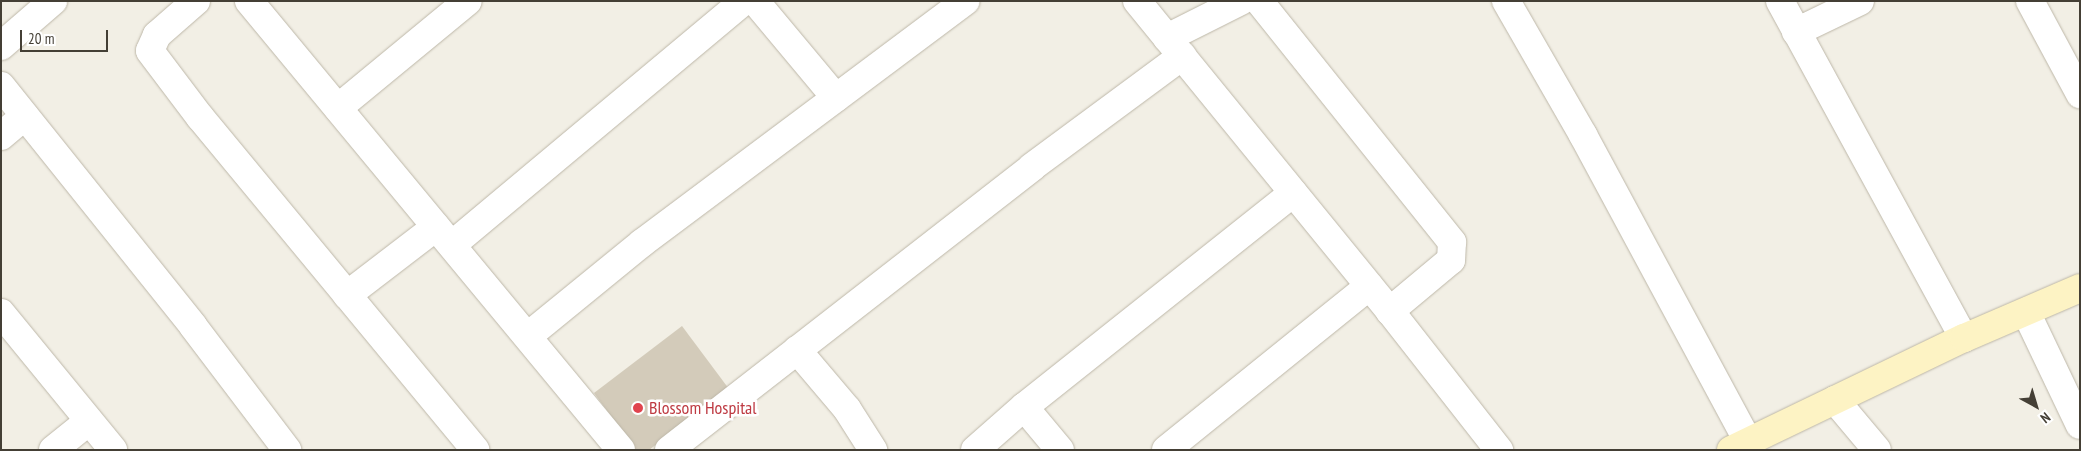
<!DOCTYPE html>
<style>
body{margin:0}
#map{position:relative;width:2081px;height:451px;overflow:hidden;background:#f2efe5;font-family:"PT Sans Narrow",sans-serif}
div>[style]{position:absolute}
.building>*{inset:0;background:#d3cbba}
.roads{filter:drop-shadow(0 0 1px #bdb7a8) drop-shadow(0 0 1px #bdb7a8)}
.street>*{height:28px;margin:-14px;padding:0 14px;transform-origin:14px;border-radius:14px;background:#fff}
.secondary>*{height:28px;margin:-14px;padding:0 14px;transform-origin:14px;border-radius:14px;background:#fdf3c4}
.dots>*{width:14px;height:14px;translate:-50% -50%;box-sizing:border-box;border:2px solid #fff;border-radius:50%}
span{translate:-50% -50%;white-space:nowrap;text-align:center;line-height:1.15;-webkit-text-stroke:5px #fff;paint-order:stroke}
.health-label{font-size:18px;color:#be3a42}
.left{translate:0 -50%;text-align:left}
.frame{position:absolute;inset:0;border:2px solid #443f35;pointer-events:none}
.north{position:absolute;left:2011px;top:381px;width:50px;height:50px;-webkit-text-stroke:4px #fff;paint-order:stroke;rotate:141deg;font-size:14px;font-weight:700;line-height:20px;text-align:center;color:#443f35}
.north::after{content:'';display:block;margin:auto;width:18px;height:22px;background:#443f35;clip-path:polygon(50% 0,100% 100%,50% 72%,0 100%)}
.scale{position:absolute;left:20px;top:30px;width:88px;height:22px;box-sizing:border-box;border:2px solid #443f35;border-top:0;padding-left:6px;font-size:15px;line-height:18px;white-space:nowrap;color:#443f35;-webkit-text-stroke:4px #fff;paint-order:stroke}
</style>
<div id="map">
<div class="building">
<div style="clip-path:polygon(682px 326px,729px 389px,649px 450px,636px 450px,594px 393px)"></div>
</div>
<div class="roads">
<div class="street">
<div style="left:196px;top:1px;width:52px;rotate:138.9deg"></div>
<div style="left:157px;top:35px;width:17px;rotate:114deg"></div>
<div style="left:150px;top:51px;width:83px;rotate:52.9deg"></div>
<div style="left:200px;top:117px;width:432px;rotate:50.4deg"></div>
<div style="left:249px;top:1px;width:583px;rotate:50.36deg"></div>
<div style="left:755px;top:1px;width:126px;rotate:50.1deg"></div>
<div style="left:1137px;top:1px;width:400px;rotate:50.8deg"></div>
<div style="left:1390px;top:311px;width:177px;rotate:51.9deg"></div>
<div style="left:1259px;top:1px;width:309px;rotate:51.3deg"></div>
<div style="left:1452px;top:242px;width:18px;rotate:93deg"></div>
<div style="left:1451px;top:260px;width:80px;rotate:140.1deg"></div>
<div style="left:1506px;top:1px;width:155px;rotate:60.1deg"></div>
<div style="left:1583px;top:135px;width:349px;rotate:61.7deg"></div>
<div style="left:1780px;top:1px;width:384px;rotate:61.4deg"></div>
<div style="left:2030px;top:1px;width:106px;rotate:61.7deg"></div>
<div style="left:1796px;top:32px;width:71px;rotate:-25.8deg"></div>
<div style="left:1167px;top:38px;width:83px;rotate:-26.6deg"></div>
<div style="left:1px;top:46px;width:69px;rotate:-40.9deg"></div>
<div style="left:1px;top:86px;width:307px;rotate:51.3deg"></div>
<div style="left:193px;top:326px;width:156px;rotate:52.8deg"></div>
<div style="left:338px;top:108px;width:168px;rotate:-39.5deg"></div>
<div style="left:1px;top:136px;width:31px;rotate:-40deg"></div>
<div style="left:453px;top:244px;width:379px;rotate:-39.9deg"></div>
<div style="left:347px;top:295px;width:112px;rotate:-37.4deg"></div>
<div style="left:2026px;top:312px;width:125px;rotate:64.5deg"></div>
<div style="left:1px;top:313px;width:177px;rotate:50.7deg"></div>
<div style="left:528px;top:336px;width:147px;rotate:-39.2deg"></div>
<div style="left:642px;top:243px;width:404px;rotate:-36.8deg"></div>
<div style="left:797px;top:350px;width:77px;rotate:49.7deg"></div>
<div style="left:847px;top:409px;width:49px;rotate:57.6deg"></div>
<div style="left:1835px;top:400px;width:65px;rotate:50deg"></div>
<div style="left:1024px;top:407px;width:56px;rotate:50.1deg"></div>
<div style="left:53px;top:450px;width:46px;rotate:-38.9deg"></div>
<div style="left:669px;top:450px;width:460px;rotate:-37.9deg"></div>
<div style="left:1032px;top:167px;width:187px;rotate:-36.5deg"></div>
<div style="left:975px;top:450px;width:65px;rotate:-41.3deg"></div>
<div style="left:1024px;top:407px;width:344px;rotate:-38.5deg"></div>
<div style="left:1166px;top:450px;width:261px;rotate:-38.9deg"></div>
</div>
<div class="secondary">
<div style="left:1731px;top:450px;width:259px;rotate:-25.7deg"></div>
<div style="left:1964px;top:338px;width:126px;rotate:-23.3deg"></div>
</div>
</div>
<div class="dots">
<div style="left:638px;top:408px;background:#e0444e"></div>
</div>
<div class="health-label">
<span class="left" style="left:649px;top:408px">Blossom Hospital</span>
</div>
<div class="frame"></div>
<div class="north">N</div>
<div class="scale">20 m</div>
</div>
